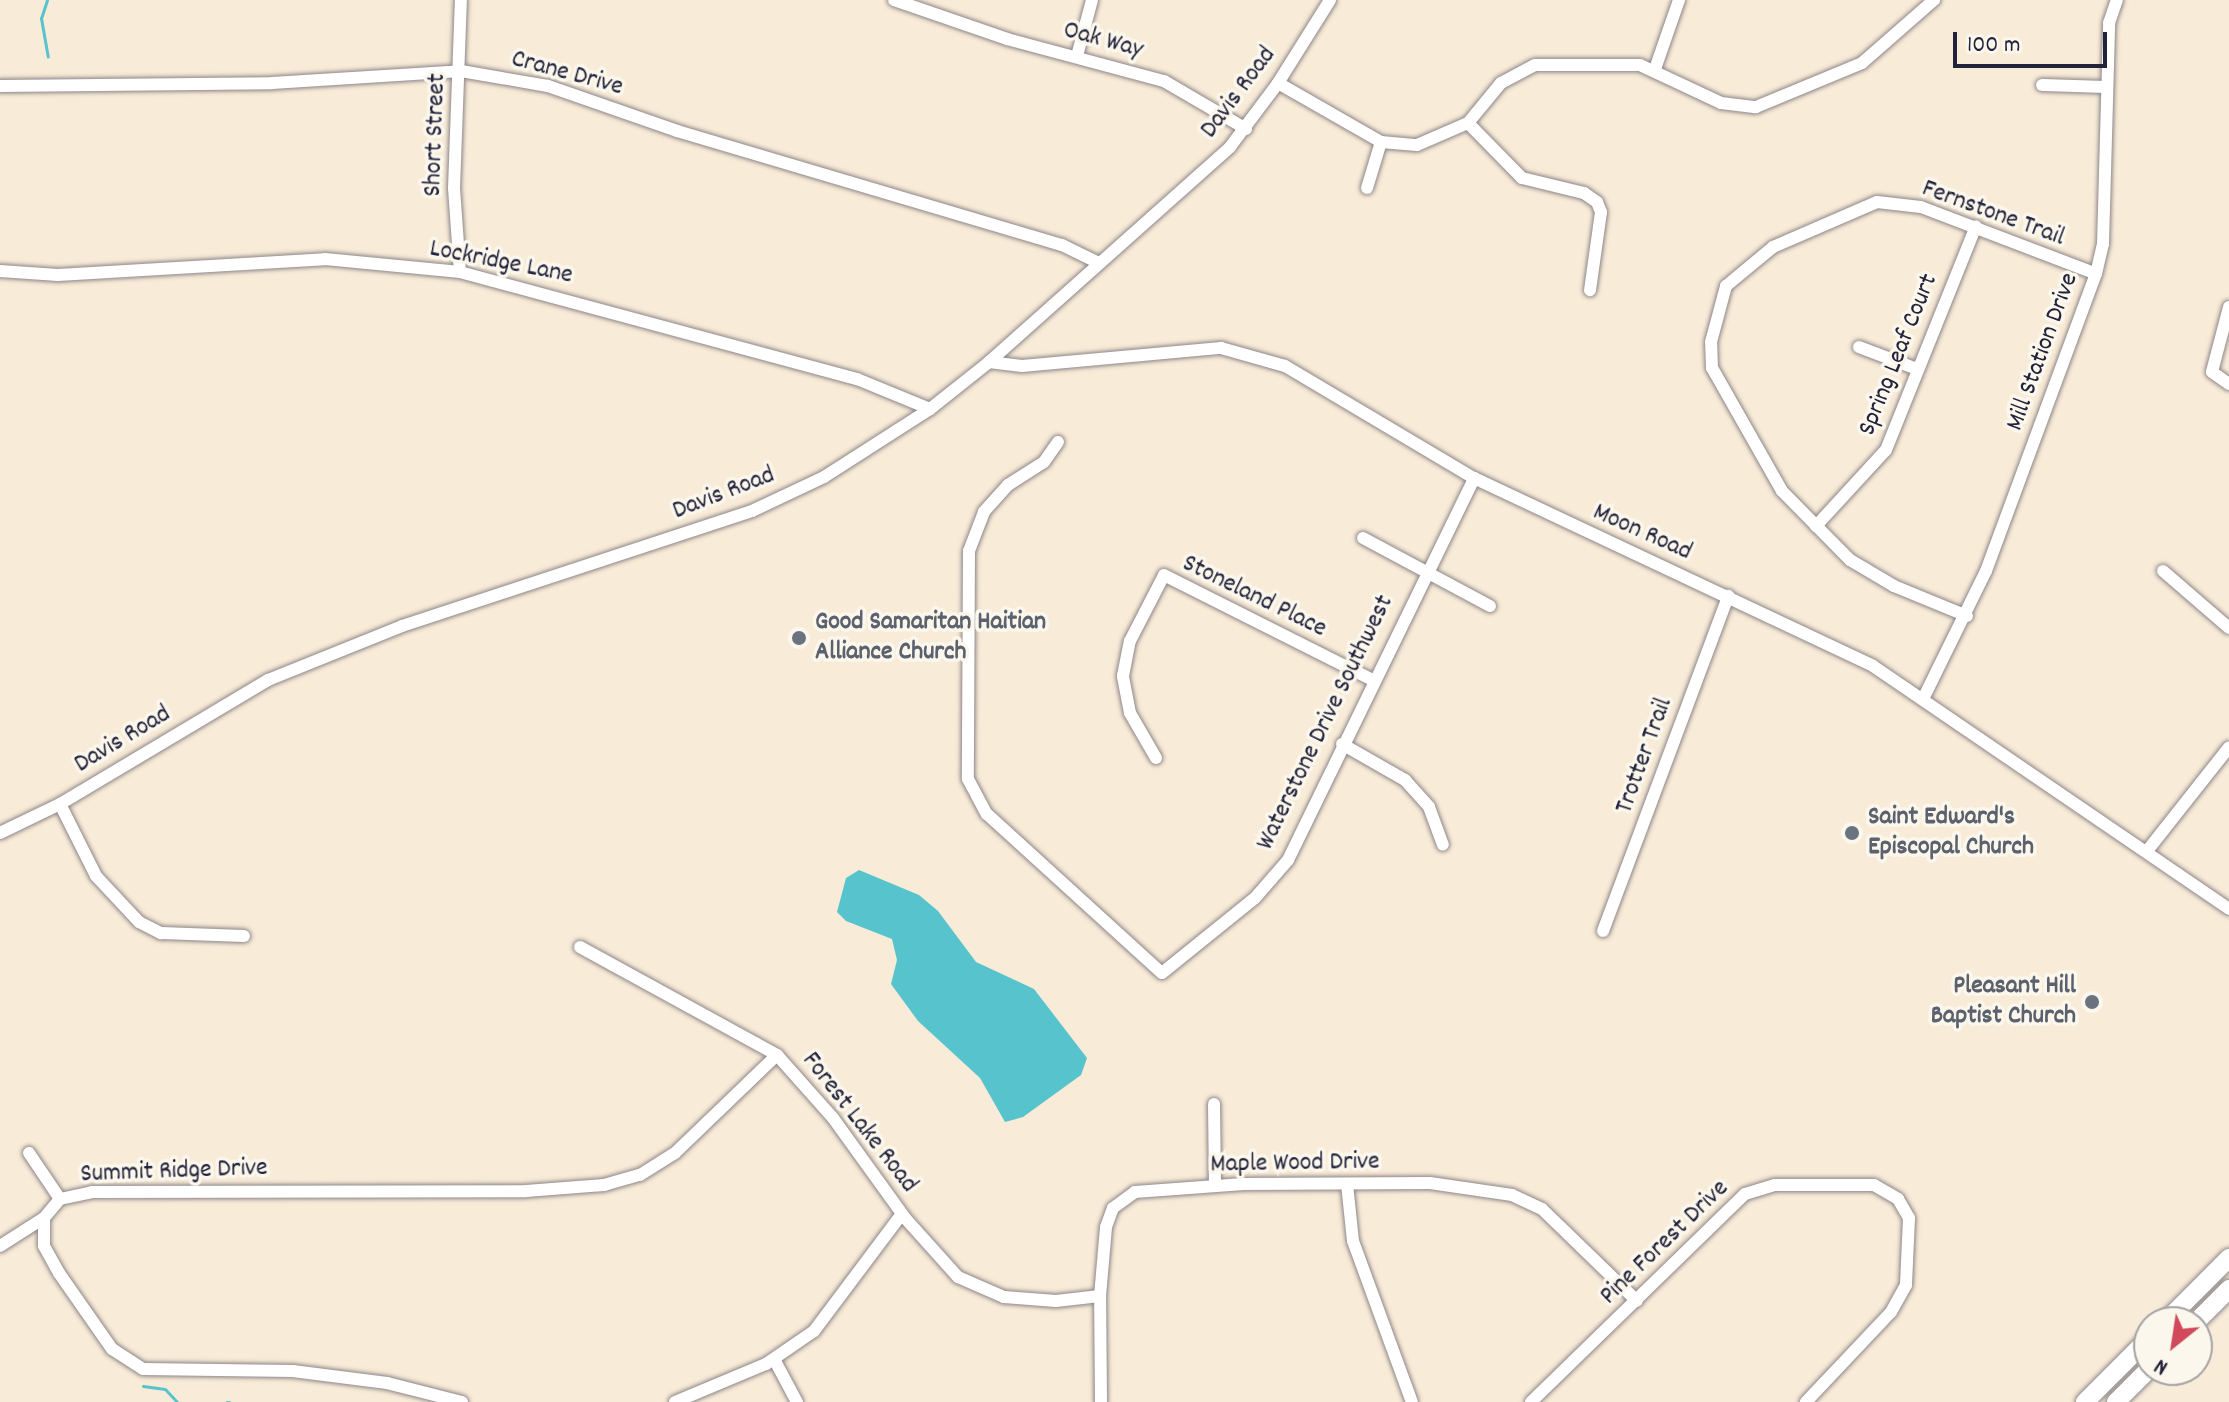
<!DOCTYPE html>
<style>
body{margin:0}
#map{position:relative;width:2229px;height:1402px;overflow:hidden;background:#f8ebd7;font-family:Dekko,sans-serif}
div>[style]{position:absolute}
.water>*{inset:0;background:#56c3cd}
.stream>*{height:3px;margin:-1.5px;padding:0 1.5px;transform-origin:1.5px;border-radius:1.5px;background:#56c3cd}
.roads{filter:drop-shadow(0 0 2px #8d8689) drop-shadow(0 0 2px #8d8689)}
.minor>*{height:12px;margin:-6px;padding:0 6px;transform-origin:6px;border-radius:6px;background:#fff}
.highway>*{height:18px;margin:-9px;padding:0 9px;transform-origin:9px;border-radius:9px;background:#fff}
.dots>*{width:22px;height:22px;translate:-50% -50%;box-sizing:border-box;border:4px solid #fbf7ec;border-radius:50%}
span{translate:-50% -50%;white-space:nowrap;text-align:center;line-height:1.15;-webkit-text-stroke:7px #fbf7ec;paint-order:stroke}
.street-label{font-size:26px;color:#22223b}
.worship-label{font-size:26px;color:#5b616d;font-weight:700}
.left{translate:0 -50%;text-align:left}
.right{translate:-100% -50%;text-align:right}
.north{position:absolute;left:2133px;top:1306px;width:80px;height:80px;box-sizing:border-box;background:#fbf7ec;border:2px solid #a4a2a5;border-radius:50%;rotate:210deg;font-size:22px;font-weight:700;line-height:32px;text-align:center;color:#22223b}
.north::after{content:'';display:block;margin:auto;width:28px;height:36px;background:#d1495b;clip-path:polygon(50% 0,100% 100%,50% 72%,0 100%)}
.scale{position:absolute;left:1953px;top:32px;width:154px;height:36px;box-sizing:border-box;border:4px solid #22223b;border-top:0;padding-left:10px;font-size:24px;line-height:28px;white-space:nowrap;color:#22223b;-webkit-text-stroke:6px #fbf7ec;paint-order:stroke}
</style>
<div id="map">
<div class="water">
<div style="clip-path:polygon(859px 870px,919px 895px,938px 911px,976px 962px,1034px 989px,1087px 1058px,1081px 1075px,1023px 1117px,1005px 1122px,980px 1078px,918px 1021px,891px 984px,897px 960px,892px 939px,846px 921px,837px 912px,846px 878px)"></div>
</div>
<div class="stream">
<div style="left:47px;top:0;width:19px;rotate:108deg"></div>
<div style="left:41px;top:18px;width:39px;rotate:80deg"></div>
<div style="left:143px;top:1386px;width:22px;rotate:8deg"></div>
<div style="left:165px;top:1389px;width:18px;rotate:47deg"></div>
<div style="left:227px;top:1402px;width:2px"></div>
</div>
<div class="roads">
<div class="minor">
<div style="left:894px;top:0;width:120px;rotate:19deg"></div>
<div style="left:1007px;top:39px;width:163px;rotate:15deg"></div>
<div style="left:1164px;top:81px;width:95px;rotate:30.3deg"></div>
<div style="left:1077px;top:56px;width:58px;rotate:-75deg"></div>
<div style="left:1655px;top:69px;width:73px;rotate:-70.8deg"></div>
<div style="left:1278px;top:83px;width:119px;rotate:29.8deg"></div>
<div style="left:1381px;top:142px;width:36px;rotate:5deg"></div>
<div style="left:1417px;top:145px;width:56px;rotate:-23.3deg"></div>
<div style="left:1468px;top:123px;width:52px;rotate:-50.5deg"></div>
<div style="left:1501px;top:83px;width:38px;rotate:-28deg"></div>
<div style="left:1535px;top:65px;width:105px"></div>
<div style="left:1640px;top:65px;width:89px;rotate:25.1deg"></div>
<div style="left:1721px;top:103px;width:35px;rotate:7deg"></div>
<div style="left:1756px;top:107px;width:115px;rotate:-22.5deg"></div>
<div style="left:1862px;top:63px;width:96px;rotate:-41.2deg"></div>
<div style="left:2042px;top:85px;width:65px;rotate:1.8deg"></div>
<div style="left:0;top:86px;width:272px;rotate:-0.6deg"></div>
<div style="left:272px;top:83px;width:189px;rotate:-3.6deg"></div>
<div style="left:461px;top:71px;width:88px;rotate:9.8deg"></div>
<div style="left:548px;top:86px;width:137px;rotate:19.2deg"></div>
<div style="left:677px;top:131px;width:402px;rotate:16.5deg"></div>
<div style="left:1062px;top:245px;width:41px;rotate:25.9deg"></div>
<div style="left:1468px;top:123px;width:77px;rotate:45.5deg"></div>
<div style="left:1522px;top:178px;width:64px;rotate:13.6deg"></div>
<div style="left:1584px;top:193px;width:16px;rotate:35deg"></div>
<div style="left:1597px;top:202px;width:11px;rotate:68deg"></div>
<div style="left:1601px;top:212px;width:79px;rotate:98deg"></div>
<div style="left:1367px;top:188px;width:48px;rotate:-73.1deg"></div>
<div style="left:0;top:271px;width:58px;rotate:3.9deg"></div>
<div style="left:58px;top:275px;width:267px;rotate:-3.4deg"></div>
<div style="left:325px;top:259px;width:136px;rotate:5.5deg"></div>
<div style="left:460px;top:272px;width:411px;rotate:15.1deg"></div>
<div style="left:857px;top:379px;width:79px;rotate:22.3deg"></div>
<div style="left:460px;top:272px;width:84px;rotate:-94.1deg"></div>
<div style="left:454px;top:188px;width:188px;rotate:-87.9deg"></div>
<div style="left:2229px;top:307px;width:67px;rotate:104.7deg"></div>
<div style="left:2212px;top:372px;width:21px;rotate:35deg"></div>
<div style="left:1859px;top:347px;width:62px;rotate:20.8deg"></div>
<div style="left:989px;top:362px;width:33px;rotate:7deg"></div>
<div style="left:1022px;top:366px;width:200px;rotate:-5.2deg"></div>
<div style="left:1221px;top:348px;width:66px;rotate:15.7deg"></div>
<div style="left:1285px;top:366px;width:220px;rotate:30.7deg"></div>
<div style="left:1474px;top:478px;width:441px;rotate:25.2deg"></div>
<div style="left:1873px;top:666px;width:431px;rotate:34.3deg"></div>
<div style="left:1058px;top:442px;width:24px;rotate:125deg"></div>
<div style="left:1044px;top:462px;width:43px;rotate:147.4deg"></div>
<div style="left:1008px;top:485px;width:36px;rotate:132deg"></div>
<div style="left:984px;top:512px;width:42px;rotate:111deg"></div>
<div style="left:969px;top:551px;width:228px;rotate:90.3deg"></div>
<div style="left:968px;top:779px;width:40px;rotate:62deg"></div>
<div style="left:987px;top:814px;width:236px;rotate:42.3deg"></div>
<div style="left:1162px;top:973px;width:119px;rotate:-38.9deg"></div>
<div style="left:1255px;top:898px;width:50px;rotate:-49deg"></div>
<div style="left:1288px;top:860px;width:425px;rotate:-64deg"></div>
<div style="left:1816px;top:526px;width:103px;rotate:-47.4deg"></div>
<div style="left:1886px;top:450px;width:241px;rotate:-68.1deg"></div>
<div style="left:1363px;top:538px;width:144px;rotate:28.2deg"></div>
<div style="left:2163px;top:571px;width:87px;rotate:40.8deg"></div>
<div style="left:1967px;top:616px;width:79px;rotate:-157.7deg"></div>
<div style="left:1894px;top:586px;width:51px;rotate:-149.4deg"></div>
<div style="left:1850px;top:560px;width:97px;rotate:-134.6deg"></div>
<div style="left:1782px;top:491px;width:142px;rotate:-119.6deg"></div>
<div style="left:1712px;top:368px;width:26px;rotate:-92deg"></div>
<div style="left:1711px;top:342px;width:58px;rotate:-75deg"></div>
<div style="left:1726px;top:286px;width:61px;rotate:-39.7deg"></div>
<div style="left:1773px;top:247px;width:113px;rotate:-23.4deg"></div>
<div style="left:1877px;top:202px;width:44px;rotate:6.5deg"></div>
<div style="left:1921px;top:207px;width:187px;rotate:20.9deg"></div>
<div style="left:1923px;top:699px;width:143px;rotate:-63.8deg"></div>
<div style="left:1986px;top:571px;width:317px;rotate:-69.7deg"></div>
<div style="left:2096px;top:274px;width:31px;rotate:-77deg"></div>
<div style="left:2103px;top:244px;width:221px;rotate:-88.4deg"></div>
<div style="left:2109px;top:23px;width:24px;rotate:-71deg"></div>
<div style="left:1342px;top:744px;width:73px;rotate:29.7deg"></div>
<div style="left:1405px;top:780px;width:36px;rotate:48deg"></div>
<div style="left:1429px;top:807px;width:40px;rotate:69.8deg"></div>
<div style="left:1156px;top:758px;width:52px;rotate:-120deg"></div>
<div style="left:1130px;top:713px;width:38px;rotate:-101deg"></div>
<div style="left:1123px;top:676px;width:36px;rotate:-79deg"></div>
<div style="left:1130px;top:641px;width:74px;rotate:-62.7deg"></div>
<div style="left:1164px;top:575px;width:234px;rotate:26.7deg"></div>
<div style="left:60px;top:804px;width:80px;rotate:63.4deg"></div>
<div style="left:96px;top:876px;width:63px;rotate:46.9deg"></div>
<div style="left:139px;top:922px;width:25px;rotate:27deg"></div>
<div style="left:161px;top:933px;width:83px;rotate:2.1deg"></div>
<div style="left:0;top:833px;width:67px;rotate:-25.8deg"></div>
<div style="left:60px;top:804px;width:242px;rotate:-30.8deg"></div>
<div style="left:268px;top:680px;width:144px;rotate:-21.9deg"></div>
<div style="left:402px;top:626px;width:368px;rotate:-18.2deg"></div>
<div style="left:752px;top:511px;width:80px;rotate:-25.3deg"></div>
<div style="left:824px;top:477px;width:126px;rotate:-32.7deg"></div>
<div style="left:930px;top:409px;width:75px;rotate:-38.5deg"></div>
<div style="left:989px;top:362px;width:323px;rotate:-41.7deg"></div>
<div style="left:1230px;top:147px;width:80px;rotate:-53.1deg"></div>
<div style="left:1278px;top:83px;width:98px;rotate:-57.9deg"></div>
<div style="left:2147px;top:851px;width:132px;rotate:-51.7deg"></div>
<div style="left:1603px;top:931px;width:358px;rotate:-69.5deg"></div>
<div style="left:580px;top:947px;width:225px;rotate:28.7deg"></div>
<div style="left:777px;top:1055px;width:84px;rotate:48.4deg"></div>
<div style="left:833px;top:1118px;width:123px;rotate:54.2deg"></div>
<div style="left:905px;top:1218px;width:79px;rotate:48.1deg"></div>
<div style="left:958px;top:1277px;width:50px;rotate:23.5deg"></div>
<div style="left:1004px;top:1297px;width:52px;rotate:4.4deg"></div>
<div style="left:1056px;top:1301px;width:44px;rotate:-6.5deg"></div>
<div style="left:1214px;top:1104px;width:82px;rotate:89.3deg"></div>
<div style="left:29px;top:1153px;width:55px;rotate:56deg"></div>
<div style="left:1347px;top:1184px;width:57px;rotate:84deg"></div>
<div style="left:1353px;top:1241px;width:171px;rotate:69.9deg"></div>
<div style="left:0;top:1246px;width:52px;rotate:-32.5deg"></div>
<div style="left:774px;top:1359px;width:49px;rotate:61.9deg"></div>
<div style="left:462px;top:1402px;width:77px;rotate:-165.8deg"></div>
<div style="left:387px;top:1383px;width:95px;rotate:-172.7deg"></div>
<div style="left:293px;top:1371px;width:150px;rotate:-179.2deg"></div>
<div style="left:143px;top:1369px;width:37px;rotate:-147deg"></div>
<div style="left:112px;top:1349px;width:93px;rotate:-124.9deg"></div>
<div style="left:59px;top:1273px;width:31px;rotate:-119deg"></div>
<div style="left:44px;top:1246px;width:28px;rotate:-90deg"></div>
<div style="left:44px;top:1218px;width:25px;rotate:-50deg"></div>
<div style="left:60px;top:1199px;width:33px;rotate:-12deg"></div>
<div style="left:92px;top:1192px;width:434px;rotate:-0.1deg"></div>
<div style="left:526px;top:1191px;width:78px;rotate:-4.4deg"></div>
<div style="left:604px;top:1185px;width:37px;rotate:-16deg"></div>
<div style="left:640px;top:1175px;width:41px;rotate:-32.2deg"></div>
<div style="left:675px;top:1153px;width:141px;rotate:-43.9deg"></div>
<div style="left:675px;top:1402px;width:99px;rotate:-22.7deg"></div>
<div style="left:766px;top:1364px;width:58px;rotate:-34.5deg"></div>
<div style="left:814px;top:1331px;width:146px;rotate:-53.1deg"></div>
<div style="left:1101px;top:1402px;width:106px;rotate:-90.5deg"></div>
<div style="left:1100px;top:1296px;width:69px;rotate:-85deg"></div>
<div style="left:1106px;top:1227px;width:20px;rotate:-70deg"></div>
<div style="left:1113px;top:1208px;width:27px;rotate:-36deg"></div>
<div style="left:1135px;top:1192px;width:109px;rotate:-4.2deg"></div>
<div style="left:1244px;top:1184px;width:186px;rotate:-0.3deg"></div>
<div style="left:1430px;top:1183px;width:83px;rotate:8.3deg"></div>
<div style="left:1512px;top:1195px;width:33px;rotate:25deg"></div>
<div style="left:1542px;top:1209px;width:132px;rotate:44.1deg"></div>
<div style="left:1531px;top:1402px;width:298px;rotate:-44.2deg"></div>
<div style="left:1745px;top:1194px;width:31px;rotate:-17deg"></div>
<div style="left:1775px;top:1185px;width:99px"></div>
<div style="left:1874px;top:1185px;width:28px;rotate:30deg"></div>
<div style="left:1898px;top:1199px;width:22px;rotate:60deg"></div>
<div style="left:1909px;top:1218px;width:67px;rotate:92.6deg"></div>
<div style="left:1906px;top:1285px;width:31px;rotate:119deg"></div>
<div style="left:1891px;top:1312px;width:124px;rotate:133.4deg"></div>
</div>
<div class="highway">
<div style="left:2165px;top:1322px;width:91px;rotate:-45deg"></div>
<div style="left:2196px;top:1322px;width:47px;rotate:-45deg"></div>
<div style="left:2085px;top:1402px;width:91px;rotate:-45deg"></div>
<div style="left:2116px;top:1402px;width:47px;rotate:-45deg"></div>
</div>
</div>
<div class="dots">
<div style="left:799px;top:638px;background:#6b7280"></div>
<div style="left:1852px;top:833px;background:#6b7280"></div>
<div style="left:2092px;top:1002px;background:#6b7280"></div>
</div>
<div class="street-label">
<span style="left:1103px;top:41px;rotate:15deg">Oak Way</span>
<span style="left:567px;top:74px;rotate:15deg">Crane Drive</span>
<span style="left:1239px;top:93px;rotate:-53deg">Davis Road</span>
<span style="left:436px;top:135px;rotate:-88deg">Short Street</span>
<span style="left:1993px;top:214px;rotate:20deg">Fernstone Trail</span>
<span style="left:501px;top:263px;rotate:11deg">Lockridge Lane</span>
<span style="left:2043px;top:352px;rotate:-70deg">Mill Station Drive</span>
<span style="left:1899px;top:355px;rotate:-68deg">Spring Leaf Court</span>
<span style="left:724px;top:494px;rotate:-21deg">Davis Road</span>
<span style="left:1642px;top:533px;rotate:24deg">Moon Road</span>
<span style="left:1254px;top:597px;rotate:26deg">Stoneland Place</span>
<span style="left:1326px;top:723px;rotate:-64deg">Waterstone Drive Southwest</span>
<span style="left:123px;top:740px;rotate:-31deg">Davis Road</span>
<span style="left:1645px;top:756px;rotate:-70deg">Trotter Trail</span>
<span style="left:859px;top:1123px;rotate:52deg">Forest Lake Road</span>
<span style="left:1295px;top:1164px;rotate:-1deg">Maple Wood Drive</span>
<span style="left:174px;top:1172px;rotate:-2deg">Summit Ridge Drive</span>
<span style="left:1665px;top:1243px;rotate:-44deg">Pine Forest Drive</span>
</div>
<div class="worship-label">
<span class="left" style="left:815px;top:638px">Good Samaritan Haitian<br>Alliance Church</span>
<span class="left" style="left:1868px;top:833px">Saint Edward's<br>Episcopal Church</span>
<span class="right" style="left:2076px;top:1002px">Pleasant Hill<br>Baptist Church</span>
</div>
<div class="north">N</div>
<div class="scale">100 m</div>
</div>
